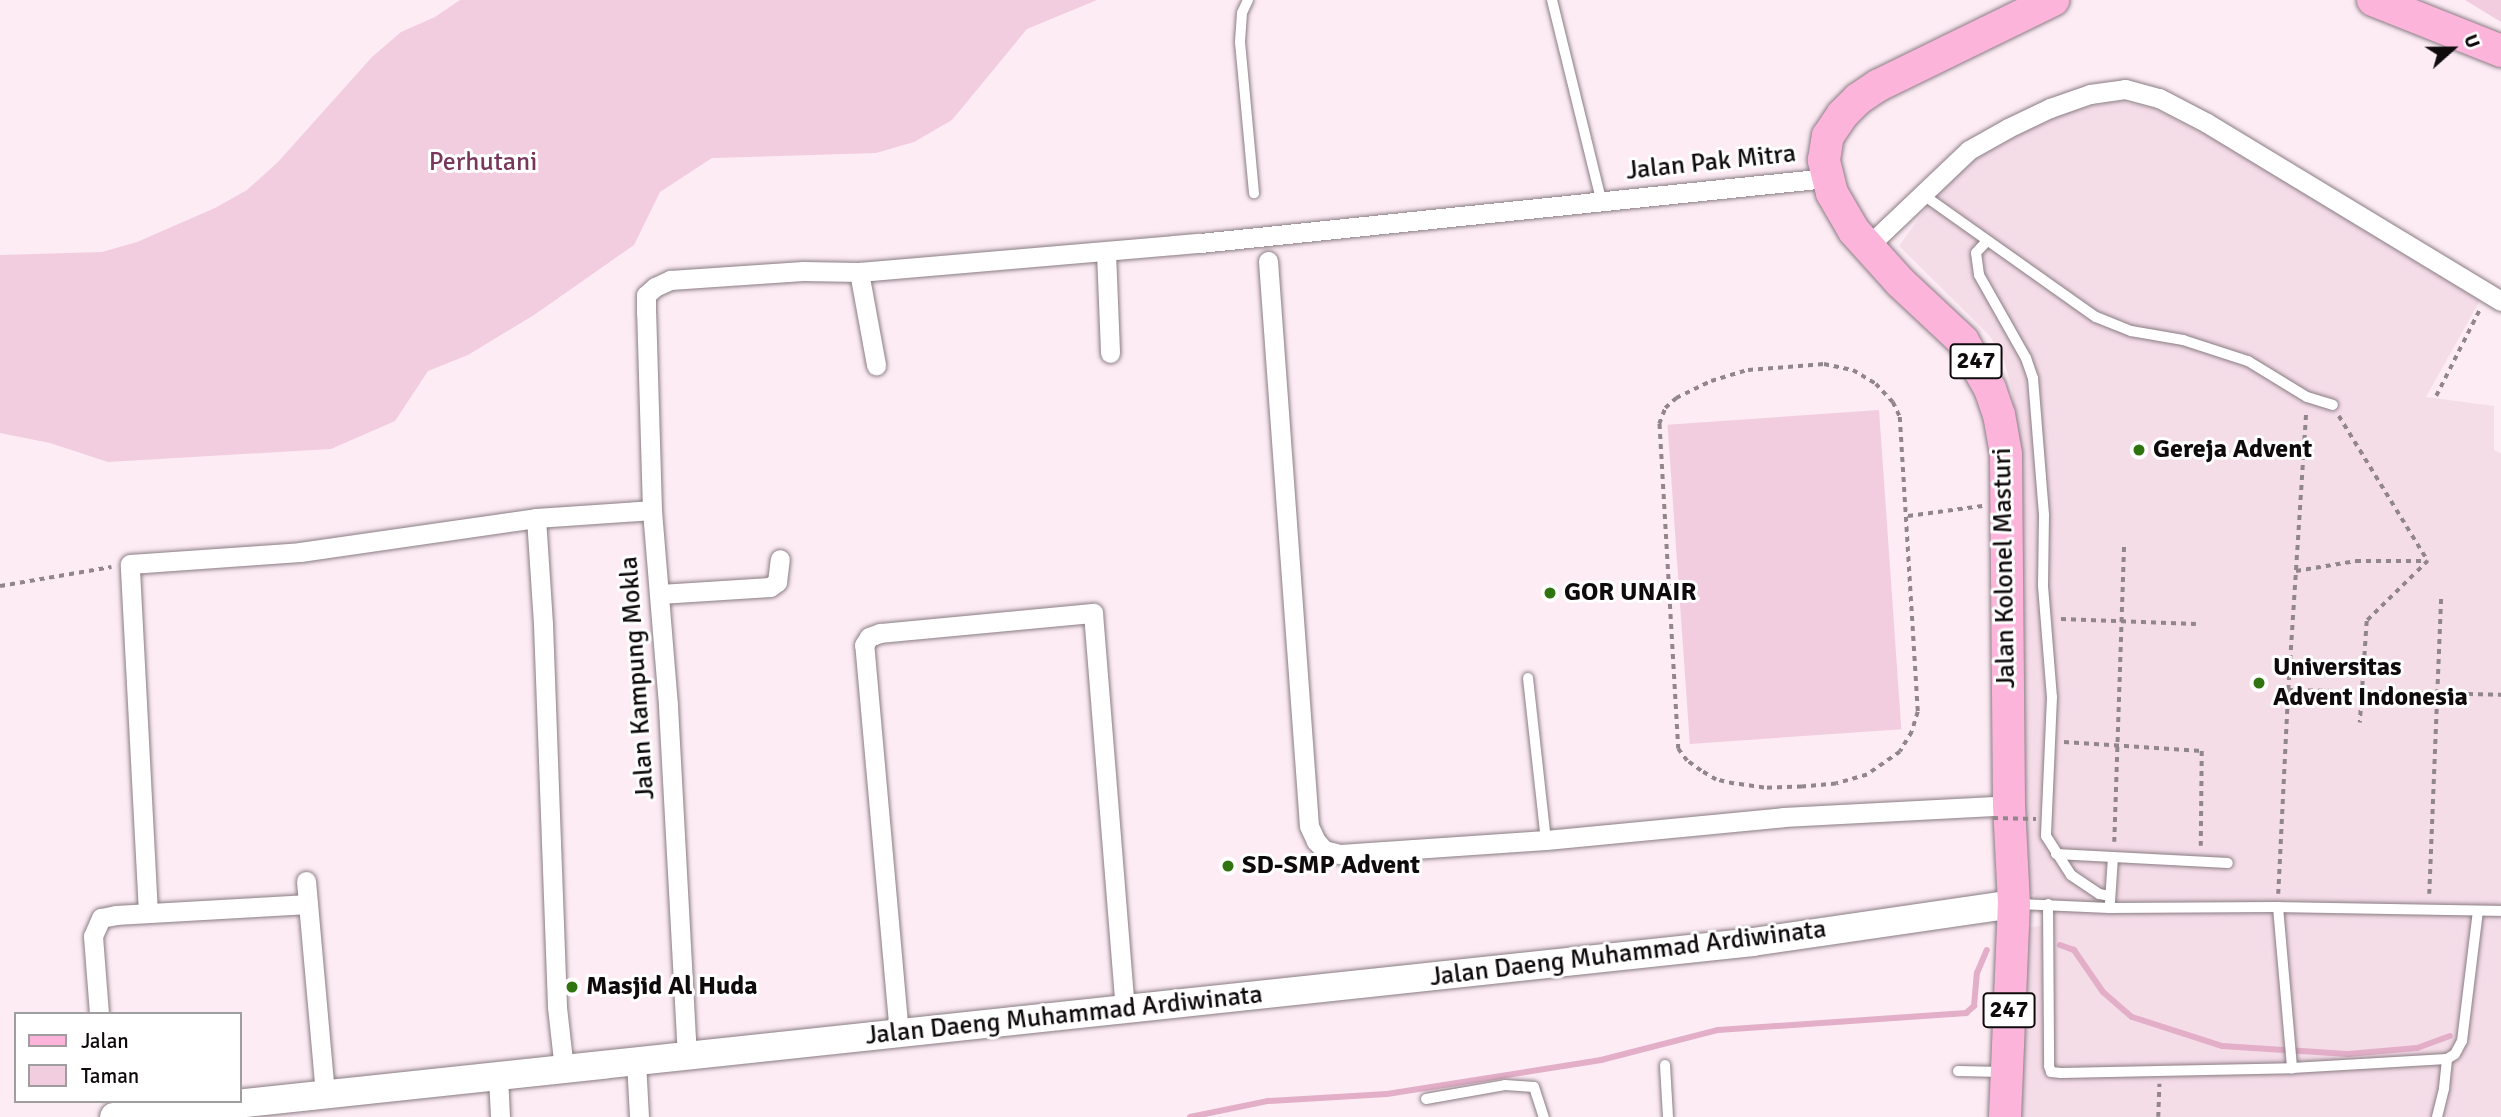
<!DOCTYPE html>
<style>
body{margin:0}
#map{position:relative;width:2501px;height:1117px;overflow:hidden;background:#fdecf4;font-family:Signika,sans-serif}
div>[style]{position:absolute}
.built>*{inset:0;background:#f5dde8}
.green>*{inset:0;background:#f2cddf;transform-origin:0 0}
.stream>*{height:6px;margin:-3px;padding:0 3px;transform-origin:3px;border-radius:3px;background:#e3aec8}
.path>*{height:3.5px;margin-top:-1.75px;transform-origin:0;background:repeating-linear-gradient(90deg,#91868b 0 5px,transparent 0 10px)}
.roads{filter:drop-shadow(0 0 2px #8a7c83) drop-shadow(0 0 2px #8a7c83)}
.service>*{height:10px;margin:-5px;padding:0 5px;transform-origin:5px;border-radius:5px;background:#fff}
.minor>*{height:19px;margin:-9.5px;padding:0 9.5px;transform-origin:9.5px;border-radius:9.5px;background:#fff}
.secondary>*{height:28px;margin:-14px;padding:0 14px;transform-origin:14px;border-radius:14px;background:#fff}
.primary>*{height:32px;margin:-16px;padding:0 16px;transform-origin:16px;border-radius:16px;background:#fdb4db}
.path-bridge>*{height:3.5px;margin-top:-1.75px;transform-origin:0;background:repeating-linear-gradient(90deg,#91868b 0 5px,transparent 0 10px)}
.dots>*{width:19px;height:19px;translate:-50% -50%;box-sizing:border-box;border:4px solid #fff;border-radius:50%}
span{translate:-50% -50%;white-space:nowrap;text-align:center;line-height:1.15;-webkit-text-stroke:6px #fff;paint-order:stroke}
.shield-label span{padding:2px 5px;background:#fff;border:2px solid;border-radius:5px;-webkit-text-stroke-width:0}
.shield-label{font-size:24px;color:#0f0a0c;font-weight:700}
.park-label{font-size:26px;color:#79385b}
.street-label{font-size:26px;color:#0f0a0c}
.poi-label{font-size:26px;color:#0f0a0c;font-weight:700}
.left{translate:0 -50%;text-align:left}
.legend{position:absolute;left:14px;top:1012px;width:228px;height:91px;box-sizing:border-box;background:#fff;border:2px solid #9f9d9e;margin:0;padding:9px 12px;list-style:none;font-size:21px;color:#0f0a0c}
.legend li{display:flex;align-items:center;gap:14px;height:35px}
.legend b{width:35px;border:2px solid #9f9d9e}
.north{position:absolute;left:2417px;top:14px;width:70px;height:70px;-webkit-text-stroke:5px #fff;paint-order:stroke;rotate:69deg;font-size:19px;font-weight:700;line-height:28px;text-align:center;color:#0f0a0c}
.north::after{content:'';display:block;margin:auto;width:24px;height:32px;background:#0f0a0c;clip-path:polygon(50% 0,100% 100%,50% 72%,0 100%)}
</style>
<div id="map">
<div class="built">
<div style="clip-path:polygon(2118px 101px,2153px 108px,2258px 161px,2482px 297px,2426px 397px,2494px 406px,2494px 450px,2501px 453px,2501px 1117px,2021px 1117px,2023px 928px,2041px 926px,2042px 915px,2034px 909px,2035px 895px,2018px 890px,2017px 476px,2012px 389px,2003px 357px,1989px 335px,1899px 246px,1939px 190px,1977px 158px,2030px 129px,2077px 109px)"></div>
</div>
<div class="green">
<div style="clip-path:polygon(460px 0,1097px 0,1027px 29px,952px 120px,914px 142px,876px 153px,712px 158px,660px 192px,634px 245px,534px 315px,468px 355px,428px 371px,395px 421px,331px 449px,108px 462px,50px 443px,0 433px,0 255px,102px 252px,137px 242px,215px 208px,247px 190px,278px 162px,372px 57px,401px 32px,435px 17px)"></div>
<div style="clip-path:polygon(2465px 0,2501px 0,2501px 22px)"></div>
<div style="left:1879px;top:410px;width:320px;height:212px;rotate:86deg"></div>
</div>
<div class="stream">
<div style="left:2060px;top:945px;width:15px;rotate:20deg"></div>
<div style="left:2074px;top:950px;width:51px;rotate:55.4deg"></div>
<div style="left:2103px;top:992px;width:38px;rotate:41deg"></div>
<div style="left:2132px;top:1017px;width:95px;rotate:17.9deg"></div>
<div style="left:2222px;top:1046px;width:126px;rotate:3.6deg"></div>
<div style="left:2348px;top:1054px;width:69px;rotate:-5deg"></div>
<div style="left:2417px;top:1048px;width:35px;rotate:-20deg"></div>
<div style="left:1190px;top:1117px;width:80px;rotate:-11.6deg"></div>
<div style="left:1268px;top:1101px;width:119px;rotate:-3.4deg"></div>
<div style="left:1387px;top:1094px;width:217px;rotate:-9deg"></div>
<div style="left:1601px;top:1060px;width:121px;rotate:-14.4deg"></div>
<div style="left:1718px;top:1030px;width:249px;rotate:-3.9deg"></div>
<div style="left:1966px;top:1013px;width:11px;rotate:-41deg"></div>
<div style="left:1974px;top:1006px;width:33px;rotate:-85deg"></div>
<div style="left:1977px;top:973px;width:25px;rotate:-67deg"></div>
</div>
<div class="path">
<div style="left:1824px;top:364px;width:30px;rotate:12deg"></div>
<div style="left:1853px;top:370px;width:27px;rotate:31deg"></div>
<div style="left:1876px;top:384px;width:25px;rotate:47deg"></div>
<div style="left:1893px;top:402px;width:17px;rotate:65deg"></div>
<div style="left:1900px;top:417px;width:296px;rotate:86.5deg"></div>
<div style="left:1918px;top:712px;width:21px;rotate:107deg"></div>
<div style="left:1912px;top:732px;width:23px;rotate:121deg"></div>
<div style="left:1900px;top:752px;width:40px;rotate:145.1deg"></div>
<div style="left:1867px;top:775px;width:32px;rotate:164deg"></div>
<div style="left:1836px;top:784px;width:34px;rotate:175deg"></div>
<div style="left:1802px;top:787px;width:38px;rotate:178deg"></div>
<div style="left:1764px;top:788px;width:30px;rotate:-172deg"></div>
<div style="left:1734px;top:784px;width:18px;rotate:-167deg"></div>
<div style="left:1716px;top:780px;width:17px;rotate:-149deg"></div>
<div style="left:1701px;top:771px;width:17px;rotate:-144deg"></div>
<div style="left:1687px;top:761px;width:15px;rotate:-127deg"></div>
<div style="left:1678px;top:749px;width:326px;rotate:-93.3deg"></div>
<div style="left:1659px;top:424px;width:17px;rotate:-69deg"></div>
<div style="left:1665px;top:408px;width:15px;rotate:-42deg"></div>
<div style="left:1676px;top:398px;width:39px;rotate:-26deg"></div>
<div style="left:1711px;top:381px;width:39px;rotate:-17deg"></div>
<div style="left:1748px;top:370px;width:76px;rotate:-4.5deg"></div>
<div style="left:2436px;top:396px;width:97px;rotate:-63.2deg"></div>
<div style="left:2339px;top:416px;width:170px;rotate:58.5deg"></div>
<div style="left:2428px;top:561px;width:86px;rotate:135.5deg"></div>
<div style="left:2367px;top:621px;width:102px;rotate:93.9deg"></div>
<div style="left:1908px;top:516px;width:75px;rotate:-7.7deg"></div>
<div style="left:2296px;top:571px;width:61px;rotate:-9.5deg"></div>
<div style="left:2356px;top:561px;width:70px"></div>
<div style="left:0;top:586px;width:113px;rotate:-9.7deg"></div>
<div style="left:2061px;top:619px;width:135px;rotate:2.1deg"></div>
<div style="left:2288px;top:690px;width:213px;rotate:1.3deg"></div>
<div style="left:2064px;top:742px;width:138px;rotate:3.7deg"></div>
<div style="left:2202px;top:751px;width:95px;rotate:90.6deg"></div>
<div style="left:2114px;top:842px;width:299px;rotate:-88.1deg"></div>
<div style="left:2278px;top:894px;width:204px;rotate:-87.2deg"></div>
<div style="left:2288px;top:690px;width:278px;rotate:-86.3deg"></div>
<div style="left:2429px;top:894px;width:295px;rotate:-87.7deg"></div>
<div style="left:2158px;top:1117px;width:33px;rotate:-88deg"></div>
</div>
<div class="roads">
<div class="service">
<div style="left:1248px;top:0;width:14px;rotate:115deg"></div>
<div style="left:1242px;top:13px;width:29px;rotate:94deg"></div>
<div style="left:1240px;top:42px;width:152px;rotate:84.7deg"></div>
<div style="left:1552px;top:0;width:206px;rotate:76.2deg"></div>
<div style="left:1922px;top:194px;width:213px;rotate:35.3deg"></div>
<div style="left:2096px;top:317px;width:38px;rotate:22deg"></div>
<div style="left:2131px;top:331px;width:53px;rotate:9.8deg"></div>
<div style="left:2183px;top:340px;width:68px;rotate:17.9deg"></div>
<div style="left:2248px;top:361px;width:69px;rotate:31.4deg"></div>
<div style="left:2307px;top:397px;width:27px;rotate:17deg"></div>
<div style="left:1987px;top:241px;width:16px;rotate:133deg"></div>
<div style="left:1976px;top:253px;width:22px;rotate:82deg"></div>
<div style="left:1979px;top:275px;width:95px;rotate:60.5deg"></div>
<div style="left:2026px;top:358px;width:21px;rotate:71deg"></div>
<div style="left:2033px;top:378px;width:137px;rotate:85.4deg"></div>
<div style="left:2044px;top:515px;width:71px;rotate:90.8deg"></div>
<div style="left:2043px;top:586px;width:111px;rotate:85.4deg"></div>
<div style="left:2052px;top:697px;width:139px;rotate:92.5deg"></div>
<div style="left:2046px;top:836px;width:46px;rotate:57.3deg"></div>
<div style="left:2071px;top:875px;width:34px;rotate:34deg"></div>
<div style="left:2099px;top:894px;width:11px;rotate:10deg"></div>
<div style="left:1528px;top:678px;width:163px;rotate:83.7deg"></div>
<div style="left:2056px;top:854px;width:172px;rotate:3deg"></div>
<div style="left:2110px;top:902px;width:45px;rotate:-86.2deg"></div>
<div style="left:2019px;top:904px;width:90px;rotate:2.5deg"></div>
<div style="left:2109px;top:908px;width:169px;rotate:-0.3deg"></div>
<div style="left:2278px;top:907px;width:223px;rotate:1deg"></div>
<div style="left:2048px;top:904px;width:162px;rotate:89.6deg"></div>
<div style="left:2049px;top:1066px;width:6px;rotate:72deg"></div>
<div style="left:2051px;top:1072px;width:10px;rotate:6deg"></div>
<div style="left:2061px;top:1073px;width:231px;rotate:-1.2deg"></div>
<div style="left:2292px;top:1068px;width:155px;rotate:-3.3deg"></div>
<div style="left:2447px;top:1059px;width:9px;rotate:-32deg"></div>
<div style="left:2455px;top:1054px;width:15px;rotate:-62deg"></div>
<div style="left:2462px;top:1041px;width:131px;rotate:-83deg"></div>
<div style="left:2278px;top:907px;width:162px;rotate:85deg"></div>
<div style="left:1665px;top:1065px;width:52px;rotate:86.7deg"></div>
<div style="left:1958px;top:1071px;width:45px;rotate:1.3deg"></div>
<div style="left:1426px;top:1099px;width:80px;rotate:-10deg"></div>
<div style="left:1505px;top:1085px;width:29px;rotate:4deg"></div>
<div style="left:1534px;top:1087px;width:32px;rotate:72deg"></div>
<div style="left:2437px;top:1117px;width:30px;rotate:-76deg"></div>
<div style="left:2444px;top:1088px;width:29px;rotate:-84deg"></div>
</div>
<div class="minor">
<div style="left:1866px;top:248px;width:142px;rotate:-43.6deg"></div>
<div style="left:1969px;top:150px;width:45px;rotate:-29.4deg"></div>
<div style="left:2008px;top:128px;width:47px;rotate:-25.5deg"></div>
<div style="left:2050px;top:108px;width:42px;rotate:-19.3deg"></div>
<div style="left:2090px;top:94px;width:35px;rotate:-8deg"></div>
<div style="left:2125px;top:89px;width:35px;rotate:15deg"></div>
<div style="left:2159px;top:98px;width:54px;rotate:27.5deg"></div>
<div style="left:2207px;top:123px;width:344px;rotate:31.2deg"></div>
<div style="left:1106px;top:252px;width:101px;rotate:87.7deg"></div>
<div style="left:1268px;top:261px;width:566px;rotate:85.85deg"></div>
<div style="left:1309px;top:826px;width:17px;rotate:65deg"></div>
<div style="left:1316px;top:841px;width:12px;rotate:48deg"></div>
<div style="left:1324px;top:850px;width:16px;rotate:14deg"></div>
<div style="left:1340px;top:854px;width:206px;rotate:-3.9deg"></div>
<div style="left:1546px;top:840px;width:238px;rotate:-5.5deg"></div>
<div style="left:1783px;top:817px;width:226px;rotate:-3deg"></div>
<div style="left:859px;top:272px;width:95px;rotate:79.6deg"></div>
<div style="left:536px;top:518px;width:106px;rotate:86.2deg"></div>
<div style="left:543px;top:624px;width:383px;rotate:87.9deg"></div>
<div style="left:557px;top:1007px;width:62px;rotate:83.6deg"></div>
<div style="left:660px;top:594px;width:110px;rotate:-3.6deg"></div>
<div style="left:770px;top:587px;width:9px;rotate:-36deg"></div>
<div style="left:777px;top:582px;width:23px;rotate:-83deg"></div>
<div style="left:306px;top:881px;width:213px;rotate:84.9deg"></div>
<div style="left:148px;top:913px;width:349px;rotate:-93deg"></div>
<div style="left:130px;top:564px;width:170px;rotate:-4deg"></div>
<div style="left:300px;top:552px;width:238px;rotate:-8.2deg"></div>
<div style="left:536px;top:518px;width:116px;rotate:-3.9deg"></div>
<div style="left:99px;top:1014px;width:78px;rotate:-94.4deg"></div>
<div style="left:93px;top:936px;width:20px;rotate:-66deg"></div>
<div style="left:101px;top:918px;width:15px;rotate:-11deg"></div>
<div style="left:116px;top:915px;width:192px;rotate:-3.3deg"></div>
<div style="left:899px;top:1034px;width:391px;rotate:-95.1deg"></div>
<div style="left:864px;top:645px;width:9px;rotate:-58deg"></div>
<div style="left:869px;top:637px;width:12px;rotate:-20deg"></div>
<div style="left:880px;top:633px;width:214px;rotate:-5.4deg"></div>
<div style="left:1093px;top:613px;width:398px;rotate:85.4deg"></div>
<div style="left:687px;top:1057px;width:353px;rotate:-93.1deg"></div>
<div style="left:668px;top:705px;width:196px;rotate:-94.7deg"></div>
<div style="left:652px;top:510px;width:197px;rotate:-91.7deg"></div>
<div style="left:646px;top:313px;width:18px;rotate:-90deg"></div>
<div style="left:646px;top:295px;width:12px;rotate:-42deg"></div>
<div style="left:655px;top:287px;width:17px;rotate:-25deg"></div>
<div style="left:670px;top:280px;width:133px;rotate:-3.9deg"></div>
<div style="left:803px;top:271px;width:56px;rotate:1deg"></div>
<div style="left:859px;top:272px;width:342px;rotate:-4.9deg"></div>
<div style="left:1200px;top:243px;width:630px;rotate:-5.92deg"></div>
<div style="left:636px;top:1061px;width:56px;rotate:86.9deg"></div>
<div style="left:498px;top:1076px;width:41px;rotate:87.2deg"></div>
</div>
<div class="secondary">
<div style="left:114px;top:1117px;width:1648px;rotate:-6.09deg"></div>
<div style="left:1753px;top:942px;width:264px;rotate:-8.3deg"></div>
</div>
<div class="primary">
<div style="left:2373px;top:0;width:138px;rotate:21.7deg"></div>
<div style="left:2005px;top:1117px;width:213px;rotate:-87.6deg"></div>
<div style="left:2014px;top:904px;width:99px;rotate:-92.9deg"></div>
<div style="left:2009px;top:805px;width:351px;rotate:-90.5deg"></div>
<div style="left:2006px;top:454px;width:40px;rotate:-100deg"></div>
<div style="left:1999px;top:415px;width:28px;rotate:-109deg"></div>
<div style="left:1990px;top:389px;width:55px;rotate:-119.4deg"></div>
<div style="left:1963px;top:341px;width:86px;rotate:-136.9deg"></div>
<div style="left:1900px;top:282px;width:69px;rotate:-132deg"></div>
<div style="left:1854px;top:231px;width:44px;rotate:-120.1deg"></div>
<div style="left:1832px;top:193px;width:34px;rotate:-104deg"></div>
<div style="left:1824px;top:160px;width:24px;rotate:-81deg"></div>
<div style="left:1828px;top:136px;width:25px;rotate:-56deg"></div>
<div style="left:1842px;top:115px;width:23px;rotate:-45deg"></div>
<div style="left:1858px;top:99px;width:25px;rotate:-34deg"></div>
<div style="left:1879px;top:85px;width:194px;rotate:-26deg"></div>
</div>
</div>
<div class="path-bridge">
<div style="left:1993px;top:818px;width:43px;rotate:1.3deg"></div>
</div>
<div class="dots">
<div style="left:2139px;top:450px;background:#307311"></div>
<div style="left:1550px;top:593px;background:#307311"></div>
<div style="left:2259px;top:683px;background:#307311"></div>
<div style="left:1228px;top:866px;background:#307311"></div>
<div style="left:572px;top:987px;background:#307311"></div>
</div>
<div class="shield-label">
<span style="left:1976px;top:361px">247</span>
<span style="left:2009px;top:1010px">247</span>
</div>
<div class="park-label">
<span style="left:483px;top:163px">Perhutani</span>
</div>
<div class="street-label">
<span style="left:1711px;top:163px;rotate:-6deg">Jalan Pak Mitra</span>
<span style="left:2005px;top:568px;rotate:-91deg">Jalan Kolonel Masturi</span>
<span style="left:638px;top:678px;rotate:-94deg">Jalan Kampung Mokla</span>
<span style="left:1628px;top:954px;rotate:-7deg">Jalan Daeng Muhammad Ardiwinata</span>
<span style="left:1064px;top:1016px;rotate:-6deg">Jalan Daeng Muhammad Ardiwinata</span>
</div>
<div class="poi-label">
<span class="left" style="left:2153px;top:450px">Gereja Advent</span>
<span class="left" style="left:1564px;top:593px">GOR UNAIR</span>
<span class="left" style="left:2273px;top:683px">Universitas<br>Advent Indonesia</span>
<span class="left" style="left:1242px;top:866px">SD-SMP Advent</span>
<span class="left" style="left:586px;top:987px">Masjid Al Huda</span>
</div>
<ul class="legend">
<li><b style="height:9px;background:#fdb4db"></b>Jalan</li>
<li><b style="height:19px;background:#f2cddf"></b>Taman</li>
</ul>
<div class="north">U</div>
</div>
